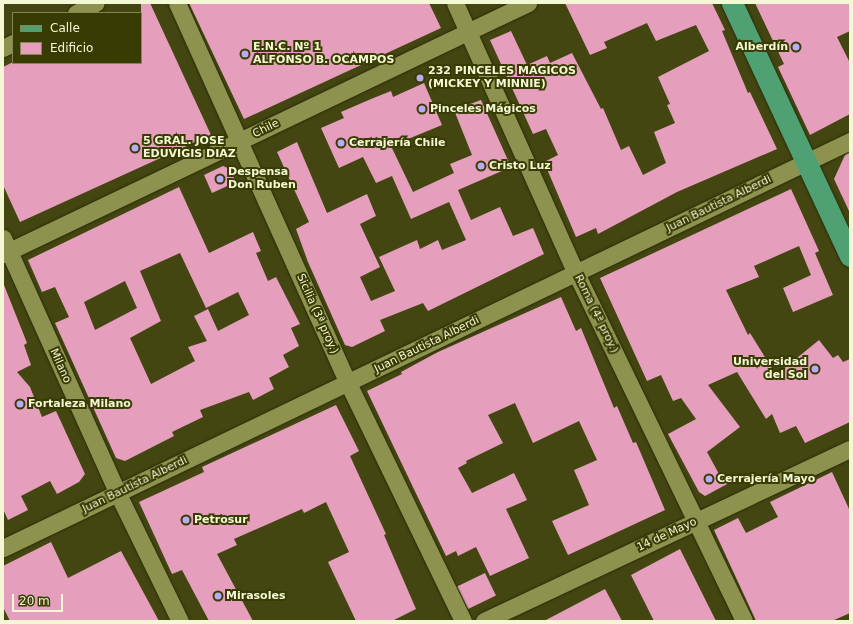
<!DOCTYPE html>
<meta charset="utf-8">
<style>
body{margin:0}
#map{position:relative;width:853px;height:624px;overflow:hidden;background:#434611;font-family:"DejaVu Sans",sans-serif}
div>[style]{position:absolute}
.building>*{inset:0;background:#e59fbc;transform-origin:0 0}
.roads{filter:drop-shadow(0 0 1px #292c07) drop-shadow(0 0 1px #292c07)}
.minor>*{height:17px;margin:-8.5px;padding:0 8.5px;transform-origin:8.5px;border-radius:8.5px;background:#8d934f}
.major>*{height:21px;margin:-10.5px;padding:0 10.5px;transform-origin:10.5px;border-radius:10.5px;background:#4fa072}
.dots>*{width:11px;height:11px;translate:-50% -50%;box-sizing:border-box;border:2px solid #383c03;border-radius:50%}
span{translate:-50% -50%;white-space:nowrap;text-align:center;line-height:1.15;-webkit-text-stroke:4px #383c03;paint-order:stroke}
.poi-label{font-size:11px;color:#f4f8d5;font-weight:700}
.right{translate:-100% -50%;text-align:right}
.left{translate:0 -50%;text-align:left}
.street-label{font-size:11px;color:#f4f8d5}
.frame{position:absolute;inset:0;border:4px solid #f4f8d5;pointer-events:none}
.legend{position:absolute;left:12px;top:12px;width:130px;height:52px;box-sizing:border-box;background:#383c03;border:1px solid #838757;margin:0;padding:5px 7px;list-style:none;font-size:12px;color:#f4f8d5}
.legend li{display:flex;align-items:center;gap:8px;height:20px}
.legend b{width:20px;border:1px solid #838757}
.scale{position:absolute;left:12px;top:594px;width:51px;height:18px;box-sizing:border-box;border:2px solid #f4f8d5;border-top:0;padding-left:5px;font-size:12px;line-height:14px;white-space:nowrap;color:#f4f8d5;-webkit-text-stroke:3px #383c03;paint-order:stroke}
</style>
<div id="map">
<div class="building">
<div style="clip-path:polygon(141px 3px,150px 3px,211px 135px,20px 222px,3px 185px,3px 67px,11px 63px,141px 63px)"></div>
<div style="clip-path:polygon(189px 3px,429px 3px,441px 28px,244px 119px)"></div>
<div style="clip-path:polygon(565px 3px,712px 3px,725px 30px,722px 31px,748px 93px,750px 92px,777px 149px,677px 192px,598px 234px,596px 228px,576px 237px,544px 162px,558px 155px,546px 129px,533px 134px,490px 40px,511px 31px,527px 65px,547px 56px,550px 63px,572px 53px,601px 109px,603px 108px,621px 150px,629px 146px,643px 175px,666px 163px,654px 132px,675px 123px,667px 105px,670px 104px,658px 77px,709px 51px,696px 25px,656px 41px,647px 23px,604px 42px,607px 48px,590px 55px)"></div>
<div style="clip-path:polygon(755px 3px,850px 3px,850px 31px,837px 37px,850px 63px,850px 114px,810px 135px,778px 67px,784px 64px)"></div>
<div style="clip-path:polygon(424px 83px,442px 125px,391px 146px,413px 192px,454px 173px,450px 164px,472px 155px,454px 110px,481px 100px,511px 167px,458px 190px,471px 220px,500px 207px,513px 236px,533px 228px,544px 254px,428px 311px,423px 303px,380px 320px,385px 331px,352px 347px,345px 345px,308px 262px,296px 229px,309px 222px,277px 152px,297px 142px,327px 213px,367px 194px,376px 216px,360px 224px,380px 267px,360px 277px,371px 301px,395px 291px,379px 257px,417px 240px,420px 249px,438px 240px,442px 250px,466px 240px,449px 202px,411px 219px,392px 176px,376px 183px,363px 157px,339px 168px,321px 128px,344px 118px,341px 112px,371px 99px,391px 91px,393px 97px)"></div>
<div style="clip-path:polygon(850px 152px,850px 213px,834px 179px,845px 155px)"></div>
<div style="clip-path:polygon(223px 166px,230px 169px,236px 182px,212px 193px,204px 175px)"></div>
<div style="clip-path:polygon(evenodd,179px 187px,209px 253px,253px 232px,261px 251px,256px 253px,268px 281px,276px 277px,300px 324px,291px 328px,299px 346px,283px 355px,289px 367px,269px 378px,274px 389px,253px 400px,249px 392px,200px 410px,203px 417px,172px 432px,174px 436px,125px 461px,116px 458px,55px 323px,69px 317px,55px 287px,42px 292px,28px 260px,179px 187px,180px 253px,206px 308px,238px 292px,249px 315px,218px 331px,208px 309px,194px 316px,207px 341px,188px 347px,195px 361px,151px 384px,130px 338px,161px 321px,140px 271px,180px 253px,179px 187px,125px 281px,137px 308px,95px 330px,84px 302px,125px 281px)"></div>
<div style="clip-path:polygon(791px 189px,819px 251px,815px 253px,833px 295px,793px 312px,783px 288px,811px 275px,799px 246px,754px 266px,759px 277px,726px 290px,748px 335px,750px 333px,776px 375px,819px 340px,833px 358px,838px 355px,843px 362px,850px 359px,850px 422px,805px 443px,796px 426px,780px 433px,772px 414px,766px 419px,737px 372px,708px 385px,740px 427px,707px 452px,719px 474px,723px 472px,729px 483px,705px 496px,699px 492px,668px 434px,696px 419px,681px 398px,673px 401px,661px 375px,647px 381px,600px 278px)"></div>
<div style="clip-path:polygon(4px 285px,27px 343px,24px 345px,31px 365px,17px 372px,30px 387px,42px 417px,56px 411px,85px 474px,79px 482px,57px 494px,50px 481px,21px 496px,28px 510px,8px 520px,3px 509px)"></div>
<div style="clip-path:polygon(561px 297px,576px 331px,581px 328px,614px 408px,617px 406px,633px 443px,636px 442px,665px 510px,568px 555px,552px 521px,589px 505px,574px 470px,597px 460px,579px 421px,533px 443px,515px 403px,488px 415px,503px 443px,466px 461px,467px 463px,458px 468px,472px 493px,514px 473px,527px 500px,506px 509px,529px 558px,490px 576px,476px 547px,458px 556px,456px 551px,446px 556px,367px 391px,402px 374px,401px 372px,438px 352px)"></div>
<div style="clip-path:polygon(336px 405px,359px 451px,350px 456px,386px 534px,384px 535px,416px 609px,392px 621px,356px 621px,328px 562px,349px 552px,326px 502px,304px 513px,302px 509px,234px 539px,237px 545px,217px 554px,253px 621px,209px 621px,182px 570px,172px 574px,139px 502px,204px 472px,202px 467px)"></div>
<div style="clip-path:polygon(832px 472px,850px 511px,850px 613px,832px 621px,756px 621px,714px 530px,738px 518px,746px 533px,778px 517px,770px 502px)"></div>
<div style="clip-path:polygon(51px 542px,68px 578px,121px 551px,159px 621px,10px 621px,3px 607px,3px 566px)"></div>
<div style="clip-path:polygon(680px 549px,716px 621px,654px 621px,631px 575px)"></div>
<div style="left:485px;top:573px;width:25px;height:31px;rotate:64deg"></div>
<div style="clip-path:polygon(605px 589px,622px 621px,544px 621px)"></div>
</div>
<div class="roads">
<div class="minor">
<div style="left:177px;top:3px;width:417px;rotate:65.8deg"></div>
<div style="left:348px;top:383px;width:264px;rotate:64.2deg"></div>
<div style="left:455px;top:3px;width:296px;rotate:65.9deg"></div>
<div style="left:576px;top:273px;width:386px;rotate:64.2deg"></div>
<div style="left:76px;top:13px;width:22px;rotate:-27deg"></div>
<div style="left:3px;top:48px;width:11px;rotate:-27deg"></div>
<div style="left:3px;top:238px;width:281px;rotate:65.8deg"></div>
<div style="left:118px;top:494px;width:141px;rotate:64deg"></div>
<div style="left:3px;top:254px;width:582px;rotate:-25.55deg"></div>
<div style="left:3px;top:548px;width:940px;rotate:-25.67deg"></div>
<div style="left:484px;top:621px;width:404px;rotate:-25.2deg"></div>
</div>
<div class="major">
<div style="left:732px;top:3px;width:279px;rotate:65deg"></div>
</div>
</div>
<div class="dots">
<div style="left:796px;top:47px;background:#baaaf6"></div>
<div style="left:245px;top:54px;background:#baaaf6"></div>
<div style="left:420px;top:78px;background:#baaaf6"></div>
<div style="left:422px;top:109px;background:#baaaf6"></div>
<div style="left:341px;top:143px;background:#baaaf6"></div>
<div style="left:135px;top:148px;background:#baaaf6"></div>
<div style="left:481px;top:166px;background:#baaaf6"></div>
<div style="left:220px;top:179px;background:#baaaf6"></div>
<div style="left:815px;top:369px;background:#baaaf6"></div>
<div style="left:20px;top:404px;background:#baaaf6"></div>
<div style="left:709px;top:479px;background:#baaaf6"></div>
<div style="left:186px;top:520px;background:#baaaf6"></div>
<div style="left:218px;top:596px;background:#baaaf6"></div>
</div>
<div class="poi-label">
<span class="right" style="left:788px;top:47px">Alberdín</span>
<span class="left" style="left:253px;top:54px">E.N.C. Nº 1<br>ALFONSO B. OCAMPOS</span>
<span class="left" style="left:428px;top:78px">232 PINCELES MAGICOS<br>(MICKEY Y MINNIE)</span>
<span class="left" style="left:430px;top:109px">Pinceles Mágicos</span>
<span class="left" style="left:143px;top:148px">5 GRAL. JOSE<br>EDUVIGIS DIAZ</span>
<span class="left" style="left:349px;top:143px">Cerrajería Chile</span>
<span class="left" style="left:489px;top:166px">Cristo Luz</span>
<span class="left" style="left:228px;top:179px">Despensa<br>Don Ruben</span>
<span class="right" style="left:807px;top:369px">Universidad<br>del Sol</span>
<span class="left" style="left:28px;top:404px">Fortaleza Milano</span>
<span class="left" style="left:717px;top:479px">Cerrajería Mayo</span>
<span class="left" style="left:194px;top:520px">Petrosur</span>
<span class="left" style="left:226px;top:596px">Mirasoles</span>
</div>
<div class="street-label">
<span style="left:266px;top:129px;rotate:-26deg">Chile</span>
<span style="left:719px;top:204px;rotate:-26deg">Juan Bautista Alberdi</span>
<span style="left:317px;top:314px;rotate:66deg">Sicilia (3ª proy.)</span>
<span style="left:596px;top:314px;rotate:64deg">Roma (4ª proy.)</span>
<span style="left:427px;top:345px;rotate:-26deg">Juan Bautista Alberdi</span>
<span style="left:60px;top:366px;rotate:66deg">Milano</span>
<span style="left:135px;top:485px;rotate:-26deg">Juan Bautista Alberdi</span>
<span style="left:667px;top:535px;rotate:-25deg">14 de Mayo</span>
</div>
<div class="frame"></div>
<ul class="legend">
<li><b style="height:5px;background:#4fa072"></b>Calle</li>
<li><b style="height:11px;background:#e59fbc"></b>Edificio</li>
</ul>
<div class="scale">20 m</div>
</div>
